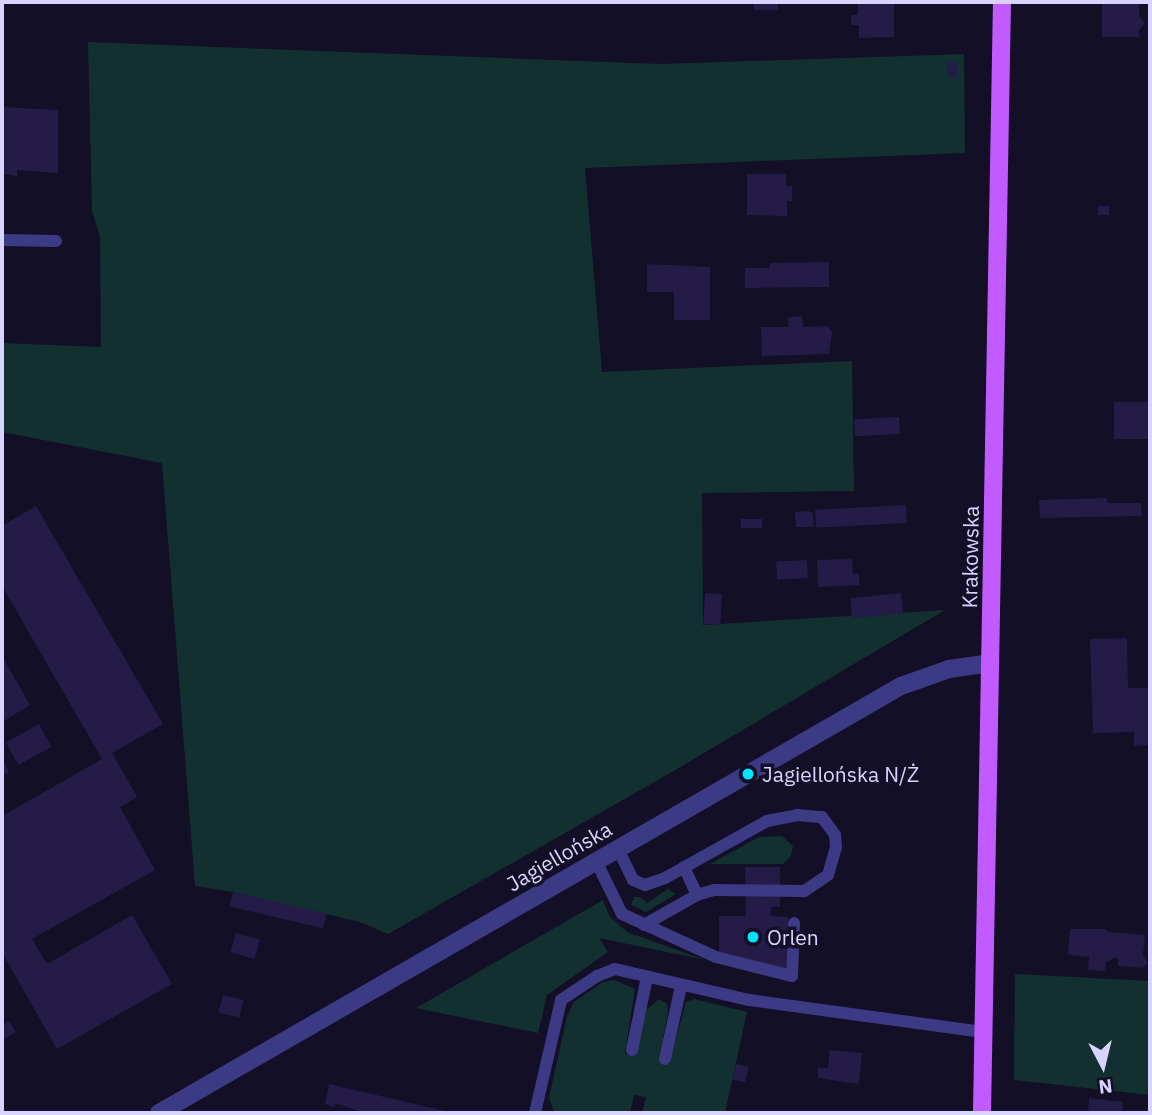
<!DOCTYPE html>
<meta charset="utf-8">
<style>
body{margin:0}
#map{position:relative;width:1152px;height:1115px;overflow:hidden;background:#130f26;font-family:"IBM Plex Sans",sans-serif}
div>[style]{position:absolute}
.green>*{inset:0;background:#12302f}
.building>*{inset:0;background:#241b47;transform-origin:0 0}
.service>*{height:12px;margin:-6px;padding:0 6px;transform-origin:6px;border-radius:6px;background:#3d3a85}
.tertiary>*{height:18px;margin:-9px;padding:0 9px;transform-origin:9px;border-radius:9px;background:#3d3a85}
.primary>*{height:18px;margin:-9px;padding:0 9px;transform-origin:9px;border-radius:9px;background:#c25bff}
.dots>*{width:19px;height:19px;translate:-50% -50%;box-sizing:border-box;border:4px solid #130f26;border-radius:50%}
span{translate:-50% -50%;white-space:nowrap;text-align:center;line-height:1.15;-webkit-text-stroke:7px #130f26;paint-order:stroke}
.street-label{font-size:21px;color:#d9d4ff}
.poi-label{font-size:21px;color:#d9d4ff}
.left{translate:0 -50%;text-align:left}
.frame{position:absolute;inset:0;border:4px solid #d9d4ff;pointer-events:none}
.north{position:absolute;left:1068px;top:1031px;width:70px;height:70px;-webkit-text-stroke:5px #130f26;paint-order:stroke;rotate:173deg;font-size:19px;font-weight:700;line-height:28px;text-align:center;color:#d9d4ff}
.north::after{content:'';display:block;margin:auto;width:24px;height:32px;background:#d9d4ff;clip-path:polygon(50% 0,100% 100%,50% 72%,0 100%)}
</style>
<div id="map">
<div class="green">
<div style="clip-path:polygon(88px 42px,660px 64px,964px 54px,965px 153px,585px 168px,602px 372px,852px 361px,854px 491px,702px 493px,703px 625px,945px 610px,677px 769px,388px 934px,360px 922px,233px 892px,195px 886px,162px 463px,2px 432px,2px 343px,101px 347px,100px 237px,92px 211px)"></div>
<div style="clip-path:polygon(782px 836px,793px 846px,791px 856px,783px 864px,710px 864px,759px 837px)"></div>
<div style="clip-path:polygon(668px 889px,676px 894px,646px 912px,631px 905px,634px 897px,640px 897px,647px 903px)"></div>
<div style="clip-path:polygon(603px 900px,610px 917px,627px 932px,705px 960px,599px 938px,608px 952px,547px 995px,538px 1033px,416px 1008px)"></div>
<div style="clip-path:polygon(1015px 974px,1150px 981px,1150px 1095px,1014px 1080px)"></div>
<div style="clip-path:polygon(614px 980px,635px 989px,625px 1053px,635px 1056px,646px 1010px,659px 999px,667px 1004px,668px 1012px,659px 1061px,669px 1064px,686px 1002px,694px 999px,747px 1012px,725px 1113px,642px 1113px,646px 1097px,634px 1095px,630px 1113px,554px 1112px,549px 1098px,567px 1016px,574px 1002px,603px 982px)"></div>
</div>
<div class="building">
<div style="clip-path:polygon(754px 2px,815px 2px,815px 4px,778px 4px,778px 10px,754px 10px)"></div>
<div style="clip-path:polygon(1102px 2px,1139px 2px,1139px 16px,1145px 23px,1139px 30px,1139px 37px,1102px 37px)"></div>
<div style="clip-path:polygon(894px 3px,894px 37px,859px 38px,859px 25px,851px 25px,851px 15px,858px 15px,858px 4px)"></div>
<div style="left:947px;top:62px;width:10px;height:15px"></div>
<div style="clip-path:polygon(2px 107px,58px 110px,58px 173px,17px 170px,17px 176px,2px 174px)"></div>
<div style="clip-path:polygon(747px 174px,786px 174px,786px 186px,792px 186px,792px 201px,787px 201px,787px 216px,747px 215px)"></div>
<div style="left:1098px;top:206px;width:11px;height:9px"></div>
<div style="clip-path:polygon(829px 262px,829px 287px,745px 288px,745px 268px,770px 268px,770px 263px)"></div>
<div style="clip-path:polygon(647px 264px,710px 267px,710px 320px,674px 320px,674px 292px,647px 292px)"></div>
<div style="clip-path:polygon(802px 316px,803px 327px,827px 326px,832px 332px,829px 354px,762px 356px,761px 327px,789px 327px,788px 317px)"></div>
<div style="left:1150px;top:402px;width:37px;height:36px;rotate:90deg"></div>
<div style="left:899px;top:417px;width:17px;height:45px;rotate:87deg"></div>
<div style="clip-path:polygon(1107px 498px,1107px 503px,1141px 503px,1142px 516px,1040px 518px,1039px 500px)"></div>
<div style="left:906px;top:505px;width:18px;height:91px;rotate:87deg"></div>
<div style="clip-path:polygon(36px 506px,163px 724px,112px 753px,137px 797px,120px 807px,155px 870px,32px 939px,47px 964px,132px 915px,172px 984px,57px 1049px,4px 956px,2px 957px,2px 816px,102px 759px,2px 586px,2px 526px)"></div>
<div style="clip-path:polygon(808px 511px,813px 513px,814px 527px,796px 527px,795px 512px)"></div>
<div style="left:741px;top:519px;width:21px;height:9px"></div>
<div style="clip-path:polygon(852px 559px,853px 574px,859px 574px,859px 585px,818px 587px,817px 560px)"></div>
<div style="left:807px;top:560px;width:18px;height:31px;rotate:87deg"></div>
<div style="left:705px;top:593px;width:17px;height:31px;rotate:3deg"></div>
<div style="left:901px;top:593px;width:20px;height:51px;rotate:84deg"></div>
<div style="clip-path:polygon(1127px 638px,1128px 688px,1150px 688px,1150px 745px,1134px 746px,1134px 732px,1093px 733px,1090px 639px)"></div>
<div style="clip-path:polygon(2px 656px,30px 705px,2px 722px)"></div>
<div style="left:39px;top:724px;width:26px;height:38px;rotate:61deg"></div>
<div style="clip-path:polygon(2px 759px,9px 772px,2px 776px)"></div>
<div style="clip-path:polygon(745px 867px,780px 867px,780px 907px,771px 907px,771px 916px,788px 917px,786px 969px,719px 952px,719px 916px,746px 916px)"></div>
<div style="left:233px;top:892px;width:96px;height:15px;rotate:13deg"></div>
<div style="clip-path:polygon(1070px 929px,1106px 929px,1108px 932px,1145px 935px,1143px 956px,1148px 963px,1142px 968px,1118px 966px,1119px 959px,1114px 958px,1106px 962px,1105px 971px,1088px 970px,1089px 957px,1068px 955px)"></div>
<div style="left:236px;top:933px;width:25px;height:20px;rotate:16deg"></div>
<div style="left:223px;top:995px;width:21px;height:18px;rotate:14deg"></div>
<div style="clip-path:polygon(9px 1021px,16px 1032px,2px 1040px,2px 1026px)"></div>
<div style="clip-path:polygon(830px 1050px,862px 1053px,859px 1084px,818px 1078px,818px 1068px,828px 1068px)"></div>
<div style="left:736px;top:1064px;width:13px;height:16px;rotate:13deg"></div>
<div style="clip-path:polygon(329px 1084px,449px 1112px,449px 1113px,375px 1113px,365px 1110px,365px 1113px,335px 1103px,335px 1107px,325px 1104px)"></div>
<div style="clip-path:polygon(1089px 1098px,1123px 1102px,1122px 1113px,1088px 1113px)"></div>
</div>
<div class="service">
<div style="left:2px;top:240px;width:54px;rotate:1.1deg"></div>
<div style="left:618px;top:849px;width:34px;rotate:64deg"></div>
<div style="left:633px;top:880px;width:13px;rotate:23deg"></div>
<div style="left:645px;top:885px;width:21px;rotate:-19deg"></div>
<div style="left:665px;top:878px;width:117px;rotate:-29.2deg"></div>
<div style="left:767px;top:821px;width:31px;rotate:-11deg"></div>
<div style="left:797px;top:815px;width:25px;rotate:5deg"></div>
<div style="left:822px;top:817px;width:22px;rotate:54deg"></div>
<div style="left:835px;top:835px;width:12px;rotate:85deg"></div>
<div style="left:836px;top:847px;width:29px;rotate:106deg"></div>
<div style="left:828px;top:875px;width:29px;rotate:146deg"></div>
<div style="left:804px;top:891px;width:90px;rotate:-179.4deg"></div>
<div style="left:714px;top:890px;width:18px;rotate:164deg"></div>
<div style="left:697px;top:895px;width:61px;rotate:150.5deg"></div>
<div style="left:596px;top:861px;width:59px;rotate:63.9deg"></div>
<div style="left:622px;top:914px;width:103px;rotate:24.6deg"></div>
<div style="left:716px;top:957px;width:78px;rotate:14deg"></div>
<div style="left:792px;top:976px;width:53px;rotate:-87.8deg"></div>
<div style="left:684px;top:867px;width:31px;rotate:65deg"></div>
<div style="left:632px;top:1050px;width:75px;rotate:-78.4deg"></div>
<div style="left:665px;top:1059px;width:75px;rotate:-77.6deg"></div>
<div style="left:535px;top:1113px;width:116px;rotate:-77deg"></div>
<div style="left:561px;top:1000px;width:43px;rotate:-33.7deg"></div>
<div style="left:597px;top:976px;width:19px;rotate:-21deg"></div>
<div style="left:615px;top:969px;width:138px;rotate:13deg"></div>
<div style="left:749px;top:1000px;width:236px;rotate:7.8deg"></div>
</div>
<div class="tertiary">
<div style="left:159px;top:1113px;width:856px;rotate:-29.92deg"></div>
<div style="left:901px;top:686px;width:51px;rotate:-19.5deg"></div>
<div style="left:949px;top:669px;width:42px;rotate:-8.1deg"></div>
</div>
<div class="primary">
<div style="left:982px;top:1113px;width:1111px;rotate:-88.97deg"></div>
</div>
<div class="dots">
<div style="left:748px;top:774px;background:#00e5ff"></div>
<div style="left:753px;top:937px;background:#00e5ff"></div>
</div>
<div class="street-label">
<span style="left:970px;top:557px;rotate:-89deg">Krakowska</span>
<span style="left:559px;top:856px;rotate:-30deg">Jagiellońska</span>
</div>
<div class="poi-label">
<span class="left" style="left:762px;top:774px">Jagiellońska N/Ż</span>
<span class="left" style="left:767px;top:937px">Orlen</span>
</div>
<div class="frame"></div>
<div class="north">N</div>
</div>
